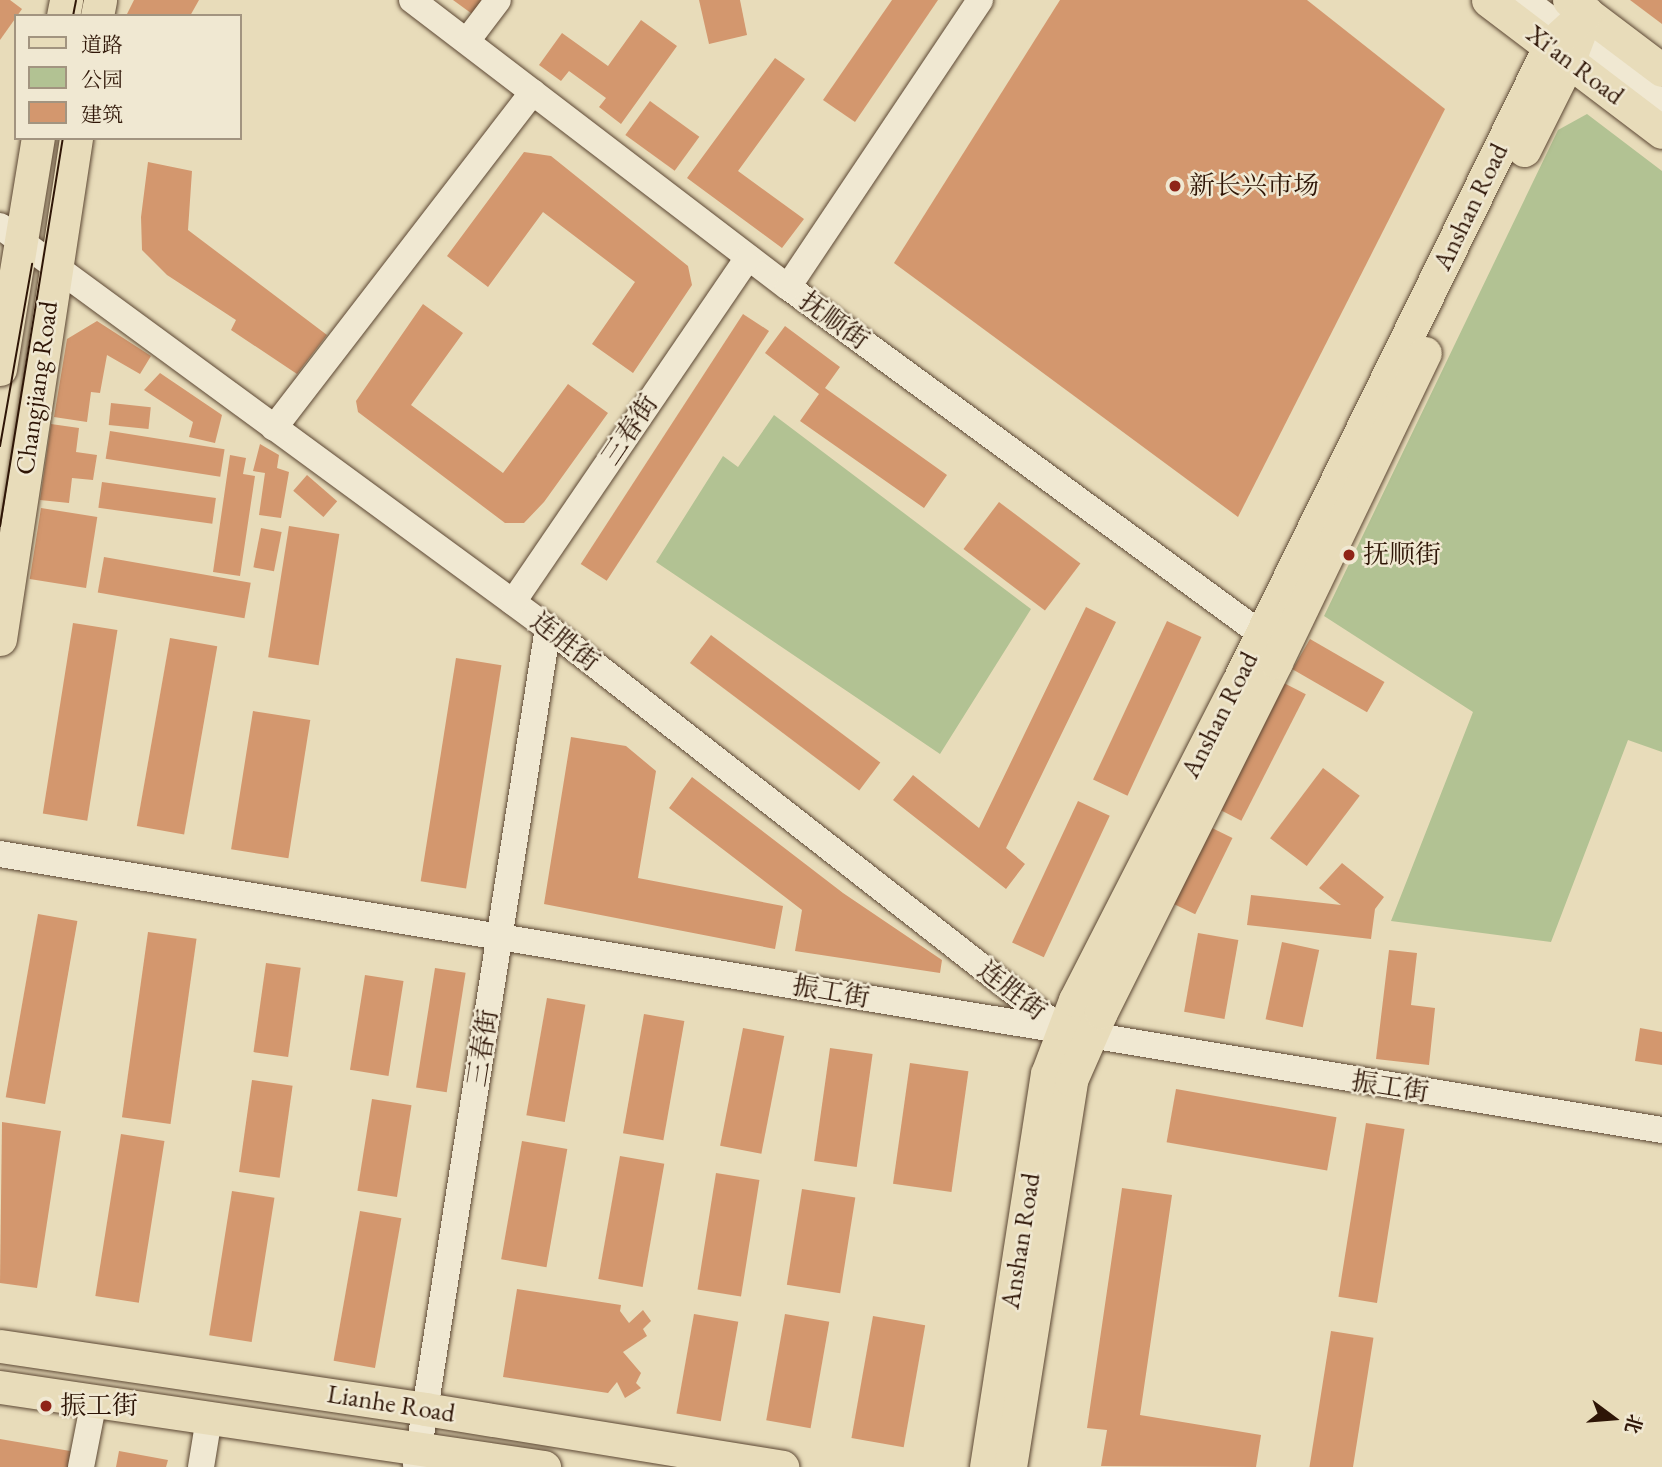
<!DOCTYPE html>
<meta charset="utf-8">
<style>
body{margin:0}
#map{position:relative;width:1662px;height:1467px;overflow:hidden;background:#e8dcba;font-family:"EB Garamond","Noto Serif SC",serif}
div>[style]{position:absolute}
.green>*{inset:0;background:#b2c293}
.building>*{inset:0;background:#d3976e;transform-origin:0 0}
.roads{filter:drop-shadow(0 0 2px #5c4733) drop-shadow(0 0 2px #5c4733)}
.minor>*{height:26px;margin:-13px;padding:0 13px;transform-origin:13px;border-radius:13px;background:#f0e8d2}
.major>*{height:33px;margin:-16.5px;padding:0 16.5px;transform-origin:16.5px;border-radius:16.5px;background:#e8dcba}
.tram>*{height:2px;margin:-1px;padding:0 1px;transform-origin:1px;border-radius:1px;background:#2e1506}
.dots>*{width:19px;height:19px;translate:-50% -50%;box-sizing:border-box;border:4px solid #f0e8d2;border-radius:50%}
span{translate:-50% -50%;white-space:nowrap;text-align:center;line-height:1.15;-webkit-text-stroke:5px #f0e8d2;paint-order:stroke}
.street-label{font-size:26px;color:#2e1506}
.poi-label{font-size:26px;color:#2e1506}
.left{translate:0 -50%;text-align:left}
.legend{position:absolute;left:14px;top:14px;width:228px;height:126px;box-sizing:border-box;background:#f0e8d2;border:2px solid #a29480;margin:0;padding:9px 12px;list-style:none;font-size:21px;color:#2e1506}
.legend li{display:flex;align-items:center;gap:14px;height:35px}
.legend b{width:35px;border:2px solid #a29480}
.north{position:absolute;left:1578px;top:1383px;width:70px;height:70px;-webkit-text-stroke:5px #f0e8d2;paint-order:stroke;rotate:106deg;font-size:19px;font-weight:700;line-height:28px;text-align:center;color:#2e1506}
.north::after{content:'';display:block;margin:auto;width:24px;height:32px;background:#2e1506;clip-path:polygon(50% 0,100% 100%,50% 72%,0 100%)}
</style>
<div id="map">
<div class="green">
<div style="clip-path:polygon(1587px 114px,1662px 171px,1662px 752px,1628px 740px,1551px 942px,1391px 921px,1473px 712px,1324px 616px,1558px 130px)"></div>
<div style="clip-path:polygon(774px 415px,1031px 609px,940px 754px,656px 562px,723px 456px,738px 467px)"></div>
</div>
<div class="building">
<div style="clip-path:polygon(0 0,10px 0,22px 9px,0 40px)"></div>
<div style="clip-path:polygon(134px 0,199px 0,190px 16px,126px 16px)"></div>
<div style="clip-path:polygon(453px 0,487px 0,475px 16px)"></div>
<div style="clip-path:polygon(699px 0,740px 0,747px 35px,709px 44px)"></div>
<div style="clip-path:polygon(892px 0,938px 0,855px 122px,823px 100px)"></div>
<div style="clip-path:polygon(1060px 0,1307px 0,1445px 109px,1238px 517px,894px 263px)"></div>
<div style="clip-path:polygon(1630px 0,1662px 0,1662px 24px)"></div>
<div style="clip-path:polygon(641px 20px,677px 46px,621px 124px,599px 107px,606px 98px,569px 71px,561px 81px,539px 65px,562px 33px,608px 66px)"></div>
<div style="clip-path:polygon(775px 58px,805px 79px,738px 171px,804px 219px,782px 248px,687px 178px)"></div>
<div style="left:650px;top:101px;width:61px;height:42px;rotate:36deg"></div>
<div style="clip-path:polygon(524px 152px,551px 156px,688px 266px,692px 285px,633px 373px,592px 344px,635px 282px,543px 212px,488px 287px,447px 256px)"></div>
<div style="clip-path:polygon(148px 162px,192px 171px,188px 230px,327px 335px,297px 374px,231px 330px,236px 320px,167px 275px,142px 250px,141px 217px)"></div>
<div style="clip-path:polygon(423px 304px,463px 333px,411px 405px,503px 473px,568px 384px,608px 413px,544px 502px,524px 523px,505px 523px,358px 412px,356px 401px)"></div>
<div style="left:743px;top:314px;width:31px;height:298px;rotate:33deg"></div>
<div style="clip-path:polygon(97px 321px,151px 356px,140px 374px,107px 355px,100px 393px,91px 392px,87px 422px,54px 417px,67px 339px)"></div>
<div style="clip-path:polygon(785px 326px,840px 367px,825px 388px,947px 475px,924px 508px,800px 421px,819px 394px,765px 353px)"></div>
<div style="clip-path:polygon(160px 373px,222px 415px,215px 443px,189px 437px,193px 422px,144px 390px)"></div>
<div style="left:111px;top:403px;width:40px;height:22px;rotate:6deg"></div>
<div style="clip-path:polygon(51px 424px,79px 428px,76px 452px,97px 455px,93px 480px,72px 478px,69px 503px,40px 500px)"></div>
<div style="left:110px;top:431px;width:116px;height:28px;rotate:9deg"></div>
<div style="clip-path:polygon(260px 444px,279px 455px,277px 468px,289px 472px,281px 518px,259px 515px,265px 473px,253px 471px)"></div>
<div style="clip-path:polygon(230px 455px,246px 458px,243px 474px,255px 476px,240px 576px,213px 572px)"></div>
<div style="left:307px;top:475px;width:40px;height:21px;rotate:41deg"></div>
<div style="left:102px;top:482px;width:115px;height:26px;rotate:8deg"></div>
<div style="left:999px;top:502px;width:102px;height:59px;rotate:37deg"></div>
<div style="left:41px;top:508px;width:57px;height:72px;rotate:9deg"></div>
<div style="left:289px;top:526px;width:51px;height:133px;rotate:9deg"></div>
<div style="left:261px;top:528px;width:21px;height:40px;rotate:11deg"></div>
<div style="left:104px;top:557px;width:149px;height:36px;rotate:10deg"></div>
<div style="clip-path:polygon(1086px 607px,1116px 622px,1006px 848px,1025px 864px,1006px 889px,893px 800px,913px 775px,979px 828px)"></div>
<div style="left:1167px;top:621px;width:38px;height:175px;rotate:25deg"></div>
<div style="left:73px;top:623px;width:45px;height:193px;rotate:9deg"></div>
<div style="left:711px;top:635px;width:212px;height:35px;rotate:37deg"></div>
<div style="left:170px;top:638px;width:48px;height:191px;rotate:10deg"></div>
<div style="left:1310px;top:639px;width:86px;height:35px;rotate:30deg"></div>
<div style="left:456px;top:658px;width:46px;height:226px;rotate:9deg"></div>
<div style="left:1280px;top:681px;width:29px;height:142px;rotate:27deg"></div>
<div style="left:253px;top:711px;width:58px;height:140px;rotate:9deg"></div>
<div style="clip-path:polygon(571px 737px,626px 746px,656px 771px,638px 878px,783px 906px,775px 949px,544px 904px)"></div>
<div style="left:1323px;top:768px;width:46px;height:88px;rotate:37deg"></div>
<div style="clip-path:polygon(692px 777px,843px 893px,942px 960px,940px 973px,795px 951px,802px 910px,669px 808px)"></div>
<div style="left:1078px;top:801px;width:35px;height:156px;rotate:25deg"></div>
<div style="left:1210px;top:827px;width:25px;height:85px;rotate:26deg"></div>
<div style="clip-path:polygon(1342px 863px,1384px 897px,1375px 909px,1371px 939px,1247px 925px,1251px 895px,1341px 905px,1319px 888px)"></div>
<div style="left:38px;top:914px;width:40px;height:186px;rotate:10deg"></div>
<div style="left:148px;top:932px;width:49px;height:187px;rotate:8deg"></div>
<div style="left:1198px;top:933px;width:41px;height:80px;rotate:10deg"></div>
<div style="left:1282px;top:942px;width:38px;height:79px;rotate:12deg"></div>
<div style="clip-path:polygon(1389px 950px,1417px 953px,1411px 1005px,1435px 1008px,1429px 1065px,1376px 1059px)"></div>
<div style="left:266px;top:963px;width:35px;height:90px;rotate:8deg"></div>
<div style="left:435px;top:968px;width:31px;height:121px;rotate:9deg"></div>
<div style="left:365px;top:975px;width:39px;height:96px;rotate:9deg"></div>
<div style="left:547px;top:998px;width:39px;height:119px;rotate:10deg"></div>
<div style="left:644px;top:1014px;width:41px;height:121px;rotate:10deg"></div>
<div style="left:743px;top:1028px;width:42px;height:120px;rotate:11deg"></div>
<div style="clip-path:polygon(1640px 1028px,1662px 1032px,1662px 1065px,1635px 1061px)"></div>
<div style="left:830px;top:1048px;width:43px;height:114px;rotate:8deg"></div>
<div style="left:910px;top:1063px;width:59px;height:122px;rotate:8deg"></div>
<div style="left:252px;top:1080px;width:41px;height:93px;rotate:8deg"></div>
<div style="left:1176px;top:1089px;width:163px;height:54px;rotate:10deg"></div>
<div style="left:372px;top:1099px;width:40px;height:93px;rotate:9deg"></div>
<div style="clip-path:polygon(2px 1122px,61px 1131px,37px 1288px,0 1283px)"></div>
<div style="left:1366px;top:1123px;width:39px;height:176px;rotate:9deg"></div>
<div style="left:121px;top:1134px;width:44px;height:164px;rotate:9deg"></div>
<div style="left:522px;top:1141px;width:46px;height:120px;rotate:10deg"></div>
<div style="left:620px;top:1156px;width:45px;height:125px;rotate:10deg"></div>
<div style="left:716px;top:1173px;width:44px;height:118px;rotate:9deg"></div>
<div style="clip-path:polygon(1122px 1188px,1172px 1195px,1140px 1415px,1261px 1435px,1256px 1467px,1101px 1466px,1107px 1430px,1087px 1428px)"></div>
<div style="left:802px;top:1189px;width:54px;height:97px;rotate:9deg"></div>
<div style="left:232px;top:1191px;width:43px;height:146px;rotate:9deg"></div>
<div style="left:360px;top:1211px;width:42px;height:152px;rotate:10deg"></div>
<div style="clip-path:polygon(517px 1289px,621px 1305px,620px 1311px,629px 1323px,643px 1310px,651px 1321px,643px 1329px,647px 1336px,623px 1352px,641px 1373px,636px 1383px,641px 1388px,625px 1398px,617px 1382px,608px 1393px,503px 1377px)"></div>
<div style="left:694px;top:1314px;width:45px;height:101px;rotate:10deg"></div>
<div style="left:785px;top:1314px;width:45px;height:108px;rotate:10deg"></div>
<div style="left:873px;top:1316px;width:53px;height:124px;rotate:10deg"></div>
<div style="left:1331px;top:1331px;width:43px;height:138px;rotate:9deg"></div>
<div style="clip-path:polygon(0 1439px,76px 1452px,73px 1467px,0 1467px)"></div>
<div style="clip-path:polygon(119px 1451px,168px 1460px,166px 1467px,116px 1467px)"></div>
</div>
<div class="roads">
<div class="minor">
<div style="left:412px;top:0;width:473px;rotate:37.4deg"></div>
<div style="left:788px;top:287px;width:587px;rotate:36.26deg"></div>
<div style="left:1525px;top:0;width:171px;rotate:36.9deg"></div>
<div style="left:467px;top:41px;width:51px;rotate:-52.9deg"></div>
<div style="left:0;top:226px;width:680px;rotate:36.26deg"></div>
<div style="left:548px;top:628px;width:650px;rotate:38deg"></div>
<div style="left:788px;top:287px;width:345px;rotate:-56.2deg"></div>
<div style="left:274px;top:428px;width:424px;rotate:-52.4deg"></div>
<div style="left:513px;top:602px;width:417px;rotate:-55.7deg"></div>
<div style="left:0;top:854px;width:1685px;rotate:9.43deg"></div>
<div style="left:81px;top:1467px;width:67px;rotate:-78.9deg"></div>
<div style="left:201px;top:1467px;width:50px;rotate:-80.7deg"></div>
<div style="left:416px;top:1467px;width:849px;rotate:-81.06deg"></div>
</div>
<div class="major">
<div style="left:1488px;top:0;width:218px;rotate:37.2deg"></div>
<div style="left:1569px;top:0;width:116px;rotate:37deg"></div>
<div style="left:63px;top:16px;width:16px;rotate:-79deg"></div>
<div style="left:97px;top:16px;width:16px;rotate:-79deg"></div>
<div style="left:1524px;top:150px;width:101px;rotate:-63.4deg"></div>
<div style="left:1569px;top:60px;width:48px;rotate:-69.3deg"></div>
<div style="left:0;top:369px;width:234px;rotate:-80.7deg"></div>
<div style="left:0;top:639px;width:507px;rotate:-81.37deg"></div>
<div style="left:0;top:1346px;width:430px;rotate:8.4deg"></div>
<div style="left:425px;top:1409px;width:362px;rotate:9.2deg"></div>
<div style="left:0;top:1387px;width:550px;rotate:8.37deg"></div>
<div style="left:986px;top:1467px;width:398px;rotate:-81.2deg"></div>
<div style="left:1047px;top:1074px;width:79px;rotate:-69.3deg"></div>
<div style="left:1075px;top:1000px;width:357px;rotate:-62.9deg"></div>
<div style="left:1238px;top:682px;width:709px;rotate:-63.9deg"></div>
<div style="left:1550px;top:45px;width:49px;rotate:-42.5deg"></div>
<div style="left:1010px;top:1467px;width:392px;rotate:-81deg"></div>
<div style="left:1071px;top:1080px;width:74px;rotate:-66.2deg"></div>
<div style="left:1101px;top:1012px;width:391px;rotate:-63.4deg"></div>
<div style="left:1276px;top:662px;width:343px;rotate:-64.3deg"></div>
</div>
</div>
<div class="tram">
<div style="left:73px;top:16px;width:16px;rotate:-79deg"></div>
<div style="left:0;top:446px;width:185px;rotate:-80deg"></div>
<div style="left:0;top:526px;width:393px;rotate:-80.8deg"></div>
</div>
<div class="dots">
<div style="left:1175px;top:186px;background:#8f2418"></div>
<div style="left:1349px;top:555px;background:#8f2418"></div>
<div style="left:46px;top:1406px;background:#8f2418"></div>
</div>
<div class="street-label">
<span style="left:1575px;top:65px;rotate:37deg">Xi'an Road</span>
<span style="left:1471px;top:207px;rotate:-64deg">Anshan Road</span>
<span style="left:834px;top:321px;rotate:36deg">抚顺街</span>
<span style="left:37px;top:388px;rotate:-82deg">Changjiang Road</span>
<span style="left:630px;top:430px;rotate:-56deg">三春街</span>
<span style="left:565px;top:642px;rotate:38deg">连胜街</span>
<span style="left:1220px;top:715px;rotate:-63deg">Anshan Road</span>
<span style="left:1012px;top:991px;rotate:38deg">连胜街</span>
<span style="left:831px;top:992px;rotate:10deg">振工街</span>
<span style="left:483px;top:1048px;rotate:-81deg">三春街</span>
<span style="left:1390px;top:1087px;rotate:9deg">振工街</span>
<span style="left:1021px;top:1241px;rotate:-81deg">Anshan Road</span>
<span style="left:391px;top:1404px;rotate:9deg">Lianhe Road</span>
</div>
<div class="poi-label">
<span class="left" style="left:1189px;top:186px">新长兴市场</span>
<span class="left" style="left:1363px;top:555px">抚顺街</span>
<span class="left" style="left:60px;top:1406px">振工街</span>
</div>
<ul class="legend">
<li><b style="height:9px;background:#e8dcba"></b>道路</li>
<li><b style="height:19px;background:#b2c293"></b>公园</li>
<li><b style="height:19px;background:#d3976e"></b>建筑</li>
</ul>
<div class="north">北</div>
</div>
